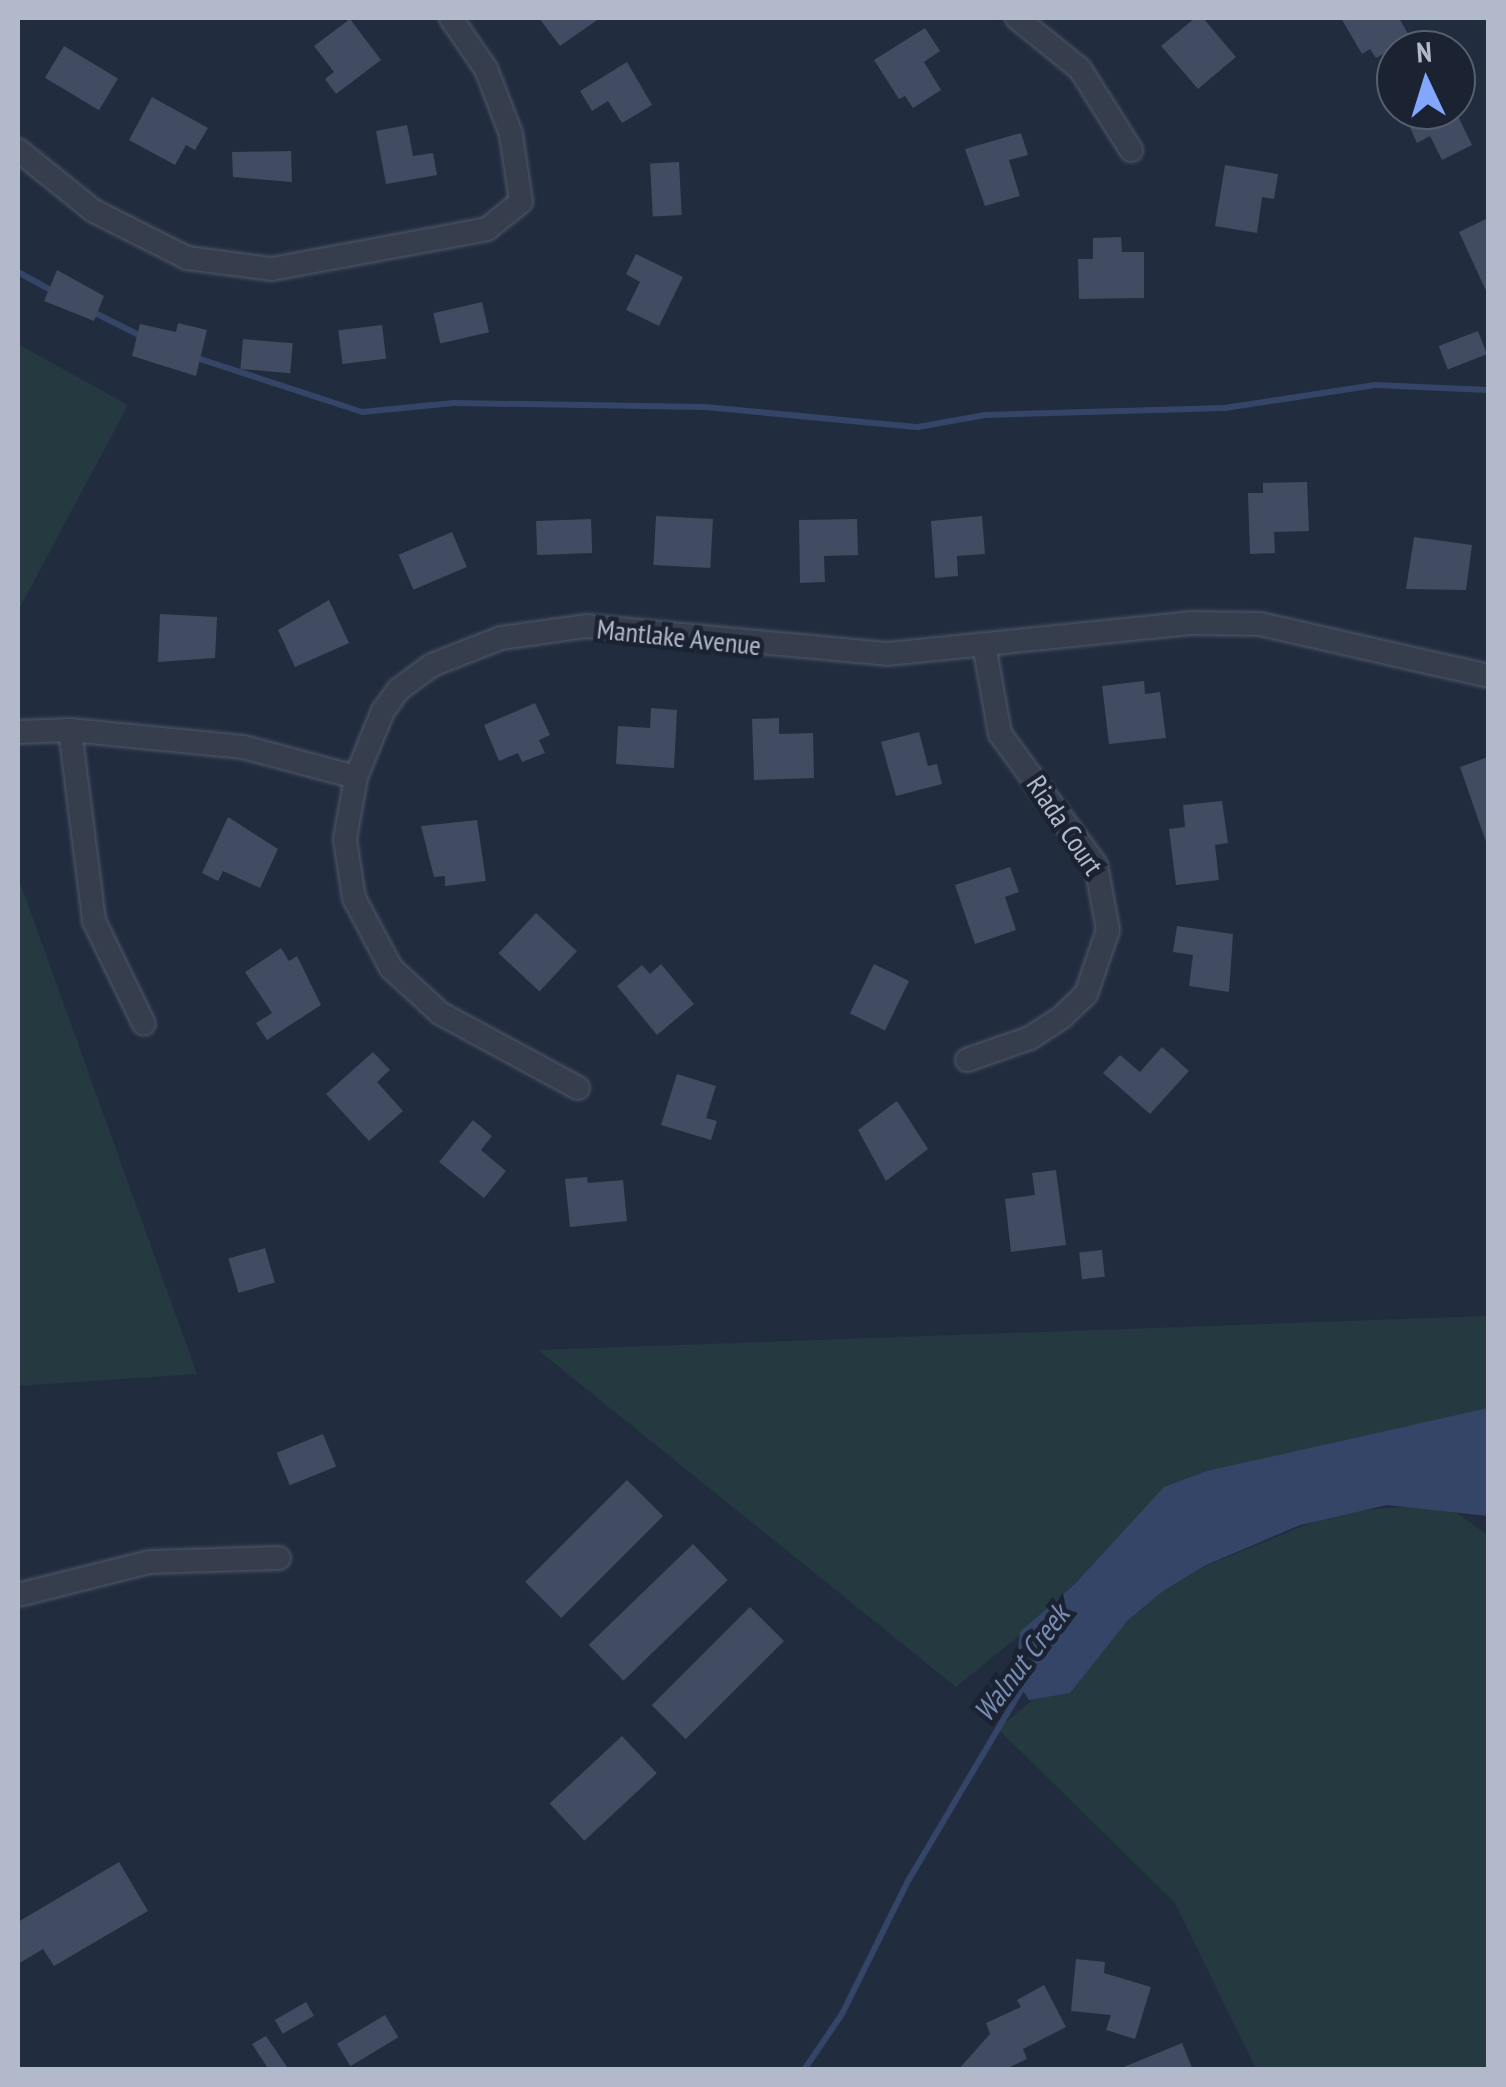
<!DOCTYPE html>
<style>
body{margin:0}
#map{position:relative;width:1506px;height:2087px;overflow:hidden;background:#222c3f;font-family:"PT Sans Narrow",sans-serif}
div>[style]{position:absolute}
.green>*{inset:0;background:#243a40}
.water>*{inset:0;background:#354567}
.stream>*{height:6px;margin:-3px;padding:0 3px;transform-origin:3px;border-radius:3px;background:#354567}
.building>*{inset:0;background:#414b61;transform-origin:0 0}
.roads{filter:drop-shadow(0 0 2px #515969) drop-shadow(0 0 2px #515969)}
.street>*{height:22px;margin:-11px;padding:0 11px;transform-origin:11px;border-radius:11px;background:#363e4e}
span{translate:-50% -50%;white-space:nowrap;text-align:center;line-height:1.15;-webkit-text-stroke:9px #1b2333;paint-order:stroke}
.street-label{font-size:28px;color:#b2b9ca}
.water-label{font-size:30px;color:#788cb3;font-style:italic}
.frame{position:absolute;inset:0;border:20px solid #b2b9ca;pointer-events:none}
.north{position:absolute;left:1376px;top:30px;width:100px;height:100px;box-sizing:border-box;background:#1b2333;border:2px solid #575f6f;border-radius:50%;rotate:356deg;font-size:28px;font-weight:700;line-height:40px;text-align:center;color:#b2b9ca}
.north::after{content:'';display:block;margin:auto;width:35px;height:45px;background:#83a6fe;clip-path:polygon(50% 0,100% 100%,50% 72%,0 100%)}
</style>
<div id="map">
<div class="green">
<div style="clip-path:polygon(18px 344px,128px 405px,18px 611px)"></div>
<div style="clip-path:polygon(18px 877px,197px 1374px,18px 1386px)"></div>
<div style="clip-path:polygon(1488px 1316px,1488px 1445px,1174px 1509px,956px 1687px,538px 1350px)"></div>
<div style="clip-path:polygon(1445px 1504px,1488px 1536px,1488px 2069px,1256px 2069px,1175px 1903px,998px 1729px,1179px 1577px,1337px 1512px)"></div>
</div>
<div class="water">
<div style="clip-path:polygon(1488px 1408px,1488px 1516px,1387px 1505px,1300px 1525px,1204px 1566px,1163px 1591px,1128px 1620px,1070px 1693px,1029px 1700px,1015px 1679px,1020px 1632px,1075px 1584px,1164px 1487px,1207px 1471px)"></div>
</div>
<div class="stream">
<div style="left:18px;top:272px;width:43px;rotate:28.9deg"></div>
<div style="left:89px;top:310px;width:63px;rotate:26.6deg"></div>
<div style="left:194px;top:357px;width:177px;rotate:18.1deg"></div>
<div style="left:362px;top:412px;width:92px;rotate:-5.6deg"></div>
<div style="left:454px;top:403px;width:251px;rotate:0.9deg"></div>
<div style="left:705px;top:407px;width:214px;rotate:5.4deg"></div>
<div style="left:918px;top:427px;width:68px;rotate:-10.2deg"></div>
<div style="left:985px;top:415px;width:240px;rotate:-1.7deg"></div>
<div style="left:1225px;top:408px;width:152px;rotate:-8.7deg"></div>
<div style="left:1375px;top:385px;width:113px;rotate:2.5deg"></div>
<div style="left:804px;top:2070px;width:68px;rotate:-55.8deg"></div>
<div style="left:842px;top:2014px;width:148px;rotate:-63.6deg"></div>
<div style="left:908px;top:1881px;width:228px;rotate:-59.4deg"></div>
</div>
<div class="building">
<div style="clip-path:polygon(539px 18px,600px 18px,560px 46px)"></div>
<div style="clip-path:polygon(1195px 18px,1203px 18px,1236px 57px,1198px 89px,1161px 46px)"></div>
<div style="clip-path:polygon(1341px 18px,1399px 18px,1411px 39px,1376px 58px,1370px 49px,1362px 54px)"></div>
<div style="clip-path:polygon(350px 19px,381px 60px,336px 94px,325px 79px,334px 72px,314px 46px)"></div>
<div style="clip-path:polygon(925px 28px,940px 51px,924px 62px,941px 90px,913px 108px,905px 96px,899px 99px,874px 60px)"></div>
<div style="left:64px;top:46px;width:63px;height:37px;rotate:31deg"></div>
<div style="clip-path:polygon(627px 62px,652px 105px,622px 123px,608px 101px,592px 111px,580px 91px)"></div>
<div style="clip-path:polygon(152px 97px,208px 128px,195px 150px,186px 145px,175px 165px,129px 140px)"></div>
<div style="clip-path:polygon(1402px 110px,1455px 110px,1472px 145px,1442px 160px,1430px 136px,1417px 143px)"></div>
<div style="clip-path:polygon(407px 125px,413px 156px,433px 153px,437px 175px,386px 184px,376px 131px)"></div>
<div style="clip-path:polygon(1021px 133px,1028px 155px,1009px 160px,1020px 196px,985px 206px,965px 149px)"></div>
<div style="clip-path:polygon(291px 151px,292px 182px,233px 177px,232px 152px)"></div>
<div style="left:679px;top:162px;width:53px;height:29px;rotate:87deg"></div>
<div style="clip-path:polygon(1225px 165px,1278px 174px,1274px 199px,1262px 197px,1257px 233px,1215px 226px)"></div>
<div style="clip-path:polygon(1488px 218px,1488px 295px,1459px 232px)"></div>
<div style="clip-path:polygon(1121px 237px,1122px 252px,1144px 252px,1144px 298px,1079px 299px,1078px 259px,1093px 259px,1093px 238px)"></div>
<div style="clip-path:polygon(636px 254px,683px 277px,659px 326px,626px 310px,640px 282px,626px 274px)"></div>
<div style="clip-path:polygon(57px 270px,104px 296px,94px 321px,44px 301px)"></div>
<div style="left:482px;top:302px;width:31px;height:50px;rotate:77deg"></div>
<div style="clip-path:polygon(178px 323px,207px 330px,196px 376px,132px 356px,140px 324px,176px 332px)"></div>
<div style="left:382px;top:325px;width:34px;height:44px;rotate:83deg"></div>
<div style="left:1478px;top:331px;width:25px;height:42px;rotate:69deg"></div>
<div style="left:243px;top:339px;width:50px;height:30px;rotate:5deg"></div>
<div style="clip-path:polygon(1307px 482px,1309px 531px,1274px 532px,1275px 553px,1250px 554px,1248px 493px,1263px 493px,1263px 483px)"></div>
<div style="left:656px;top:516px;width:57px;height:49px;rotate:3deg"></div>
<div style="clip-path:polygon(982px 516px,985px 554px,957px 556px,958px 576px,935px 578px,931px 521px)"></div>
<div style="left:591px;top:519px;width:34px;height:55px;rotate:88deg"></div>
<div style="clip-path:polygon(857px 519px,858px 555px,824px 556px,825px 582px,800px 583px,799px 520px)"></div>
<div style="left:452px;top:532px;width:38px;height:58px;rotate:67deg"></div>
<div style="clip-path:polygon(1414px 537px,1472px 545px,1466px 590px,1406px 589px)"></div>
<div style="clip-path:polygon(329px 600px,349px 643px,295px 667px,278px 630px)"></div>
<div style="clip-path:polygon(160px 614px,217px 617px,215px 658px,158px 662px)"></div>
<div style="clip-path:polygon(1144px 681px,1145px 694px,1160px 692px,1166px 738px,1109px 744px,1102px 686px)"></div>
<div style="clip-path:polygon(535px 703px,550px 735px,539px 740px,545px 753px,522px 762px,518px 753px,499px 761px,484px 725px)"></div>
<div style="clip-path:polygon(651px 708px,677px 710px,674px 768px,616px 764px,618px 726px,650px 728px)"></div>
<div style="clip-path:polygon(779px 718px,779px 734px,813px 733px,814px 778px,754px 780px,752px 719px)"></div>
<div style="clip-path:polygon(919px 732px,928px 766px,937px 764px,942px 784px,896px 796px,881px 742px)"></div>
<div style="clip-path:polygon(1488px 757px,1488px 841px,1486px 842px,1460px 767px)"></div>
<div style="clip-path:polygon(1222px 801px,1228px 843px,1215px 845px,1219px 880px,1176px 885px,1169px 829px,1185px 827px,1183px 805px)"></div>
<div style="clip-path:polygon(228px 817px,278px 849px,260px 888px,223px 871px,218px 881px,202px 873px)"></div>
<div style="clip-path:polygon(477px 820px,486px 881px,445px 886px,445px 876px,434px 877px,421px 826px)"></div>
<div style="clip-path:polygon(1010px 867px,1019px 892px,1005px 897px,1016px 930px,975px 944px,955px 885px)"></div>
<div style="left:536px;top:913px;width:56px;height:55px;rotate:43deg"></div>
<div style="clip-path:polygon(1177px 926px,1233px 934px,1229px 992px,1189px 986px,1193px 955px,1173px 952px)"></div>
<div style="clip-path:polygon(281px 948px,289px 961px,297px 956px,321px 1005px,267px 1040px,256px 1023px,272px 1013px,245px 972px)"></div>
<div style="clip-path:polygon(661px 964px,694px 1004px,657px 1035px,617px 986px,642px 965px,650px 974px)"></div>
<div style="left:874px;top:964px;width:39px;height:55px;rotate:26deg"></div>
<div style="clip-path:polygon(1162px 1047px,1189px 1071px,1150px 1114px,1103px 1073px,1120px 1055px,1140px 1072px)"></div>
<div style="clip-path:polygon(373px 1052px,390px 1070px,377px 1082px,403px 1111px,369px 1141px,326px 1094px)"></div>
<div style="clip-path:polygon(677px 1074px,716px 1086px,706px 1118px,717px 1121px,711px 1140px,661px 1125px)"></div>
<div style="clip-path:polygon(897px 1101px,928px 1149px,886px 1181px,858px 1130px)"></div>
<div style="clip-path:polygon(473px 1120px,492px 1136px,481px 1150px,506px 1171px,484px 1198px,439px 1162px)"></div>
<div style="clip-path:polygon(1056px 1170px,1066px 1245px,1011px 1252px,1005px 1199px,1035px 1195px,1032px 1173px)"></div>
<div style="clip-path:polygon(587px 1177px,588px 1183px,623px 1180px,627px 1221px,570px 1227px,565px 1179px)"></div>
<div style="left:265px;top:1248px;width:36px;height:38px;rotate:74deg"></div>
<div style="left:1102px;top:1250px;width:27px;height:23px;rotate:84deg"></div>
<div style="left:323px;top:1434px;width:35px;height:50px;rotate:68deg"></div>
<div style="left:627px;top:1480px;width:51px;height:144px;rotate:45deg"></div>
<div style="left:693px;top:1544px;width:50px;height:145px;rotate:46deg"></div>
<div style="left:750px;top:1607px;width:48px;height:139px;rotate:45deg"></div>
<div style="left:622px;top:1736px;width:51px;height:99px;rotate:47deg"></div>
<div style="clip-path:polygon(119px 1862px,148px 1911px,54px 1966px,43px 1949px,18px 1964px,18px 1922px)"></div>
<div style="clip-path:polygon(1076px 1959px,1105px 1962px,1104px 1973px,1151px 1987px,1135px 2039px,1106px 2030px,1111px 2015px,1071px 2011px)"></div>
<div style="clip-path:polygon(1044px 1985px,1066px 2027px,1023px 2049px,1027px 2059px,1004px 2070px,958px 2070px,990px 2034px,986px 2023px,1021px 2007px,1017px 2000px)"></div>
<div style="left:306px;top:2002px;width:16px;height:36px;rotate:60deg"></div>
<div style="left:385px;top:2015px;width:26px;height:56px;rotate:59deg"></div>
<div style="clip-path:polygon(266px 2036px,289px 2070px,269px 2070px,252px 2044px)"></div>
<div style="clip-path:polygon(1182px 2043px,1193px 2070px,1119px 2070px,1119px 2069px)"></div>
</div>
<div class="roads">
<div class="street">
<div style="left:1017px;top:18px;width:81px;rotate:39deg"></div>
<div style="left:1080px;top:69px;width:96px;rotate:57.8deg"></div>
<div style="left:18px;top:150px;width:97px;rotate:38.8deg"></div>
<div style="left:94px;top:211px;width:104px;rotate:26.8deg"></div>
<div style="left:187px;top:258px;width:86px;rotate:7.4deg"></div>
<div style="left:272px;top:269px;width:219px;rotate:-10.5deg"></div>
<div style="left:487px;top:229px;width:43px;rotate:-38.5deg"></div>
<div style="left:521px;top:202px;width:69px;rotate:-98.4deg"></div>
<div style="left:511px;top:134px;width:70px;rotate:-111deg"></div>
<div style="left:486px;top:69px;width:62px;rotate:-124.5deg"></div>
<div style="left:70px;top:730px;width:193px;rotate:82.8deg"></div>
<div style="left:94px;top:921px;width:114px;rotate:64.1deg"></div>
<div style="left:18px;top:732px;width:52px;rotate:-2.2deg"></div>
<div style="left:70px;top:730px;width:174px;rotate:5.6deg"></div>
<div style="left:243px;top:747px;width:117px;rotate:14.9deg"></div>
<div style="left:967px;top:1060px;width:67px;rotate:-19.2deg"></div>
<div style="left:1030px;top:1038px;width:38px;rotate:-33deg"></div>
<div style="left:1062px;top:1017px;width:33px;rotate:-44deg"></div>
<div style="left:1086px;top:994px;width:68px;rotate:-71deg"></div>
<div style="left:1108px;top:930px;width:66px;rotate:-100.5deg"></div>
<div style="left:1096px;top:865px;width:162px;rotate:-126.2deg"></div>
<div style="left:1000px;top:734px;width:91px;rotate:-100.1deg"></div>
<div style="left:578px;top:1088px;width:157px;rotate:-151.5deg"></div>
<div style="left:440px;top:1013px;width:67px;rotate:-137.4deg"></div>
<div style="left:391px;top:968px;width:79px;rotate:-117.9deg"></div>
<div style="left:354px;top:898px;width:60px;rotate:-98.7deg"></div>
<div style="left:345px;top:839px;width:63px;rotate:-79.9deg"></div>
<div style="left:356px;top:777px;width:71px;rotate:-67.8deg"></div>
<div style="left:383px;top:711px;width:26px;rotate:-54deg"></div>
<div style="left:398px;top:690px;width:42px;rotate:-36.3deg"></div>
<div style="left:432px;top:665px;width:74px;rotate:-21.4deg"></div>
<div style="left:501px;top:638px;width:86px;rotate:-8deg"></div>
<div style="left:586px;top:626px;width:302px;rotate:5.3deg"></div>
<div style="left:887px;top:654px;width:305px;rotate:-5.8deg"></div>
<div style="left:1190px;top:623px;width:70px;rotate:0.8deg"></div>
<div style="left:1260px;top:624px;width:234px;rotate:12.8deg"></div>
<div style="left:18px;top:1595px;width:135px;rotate:-14.1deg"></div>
<div style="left:149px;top:1562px;width:130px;rotate:-1.8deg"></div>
</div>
</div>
<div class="street-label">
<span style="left:679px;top:637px;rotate:6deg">Mantlake Avenue</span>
<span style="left:1065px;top:825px;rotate:56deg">Riada Court</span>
</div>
<div class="water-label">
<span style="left:1021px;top:1663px;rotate:-53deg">Walnut Creek</span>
</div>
<div class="frame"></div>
<div class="north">N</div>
</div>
